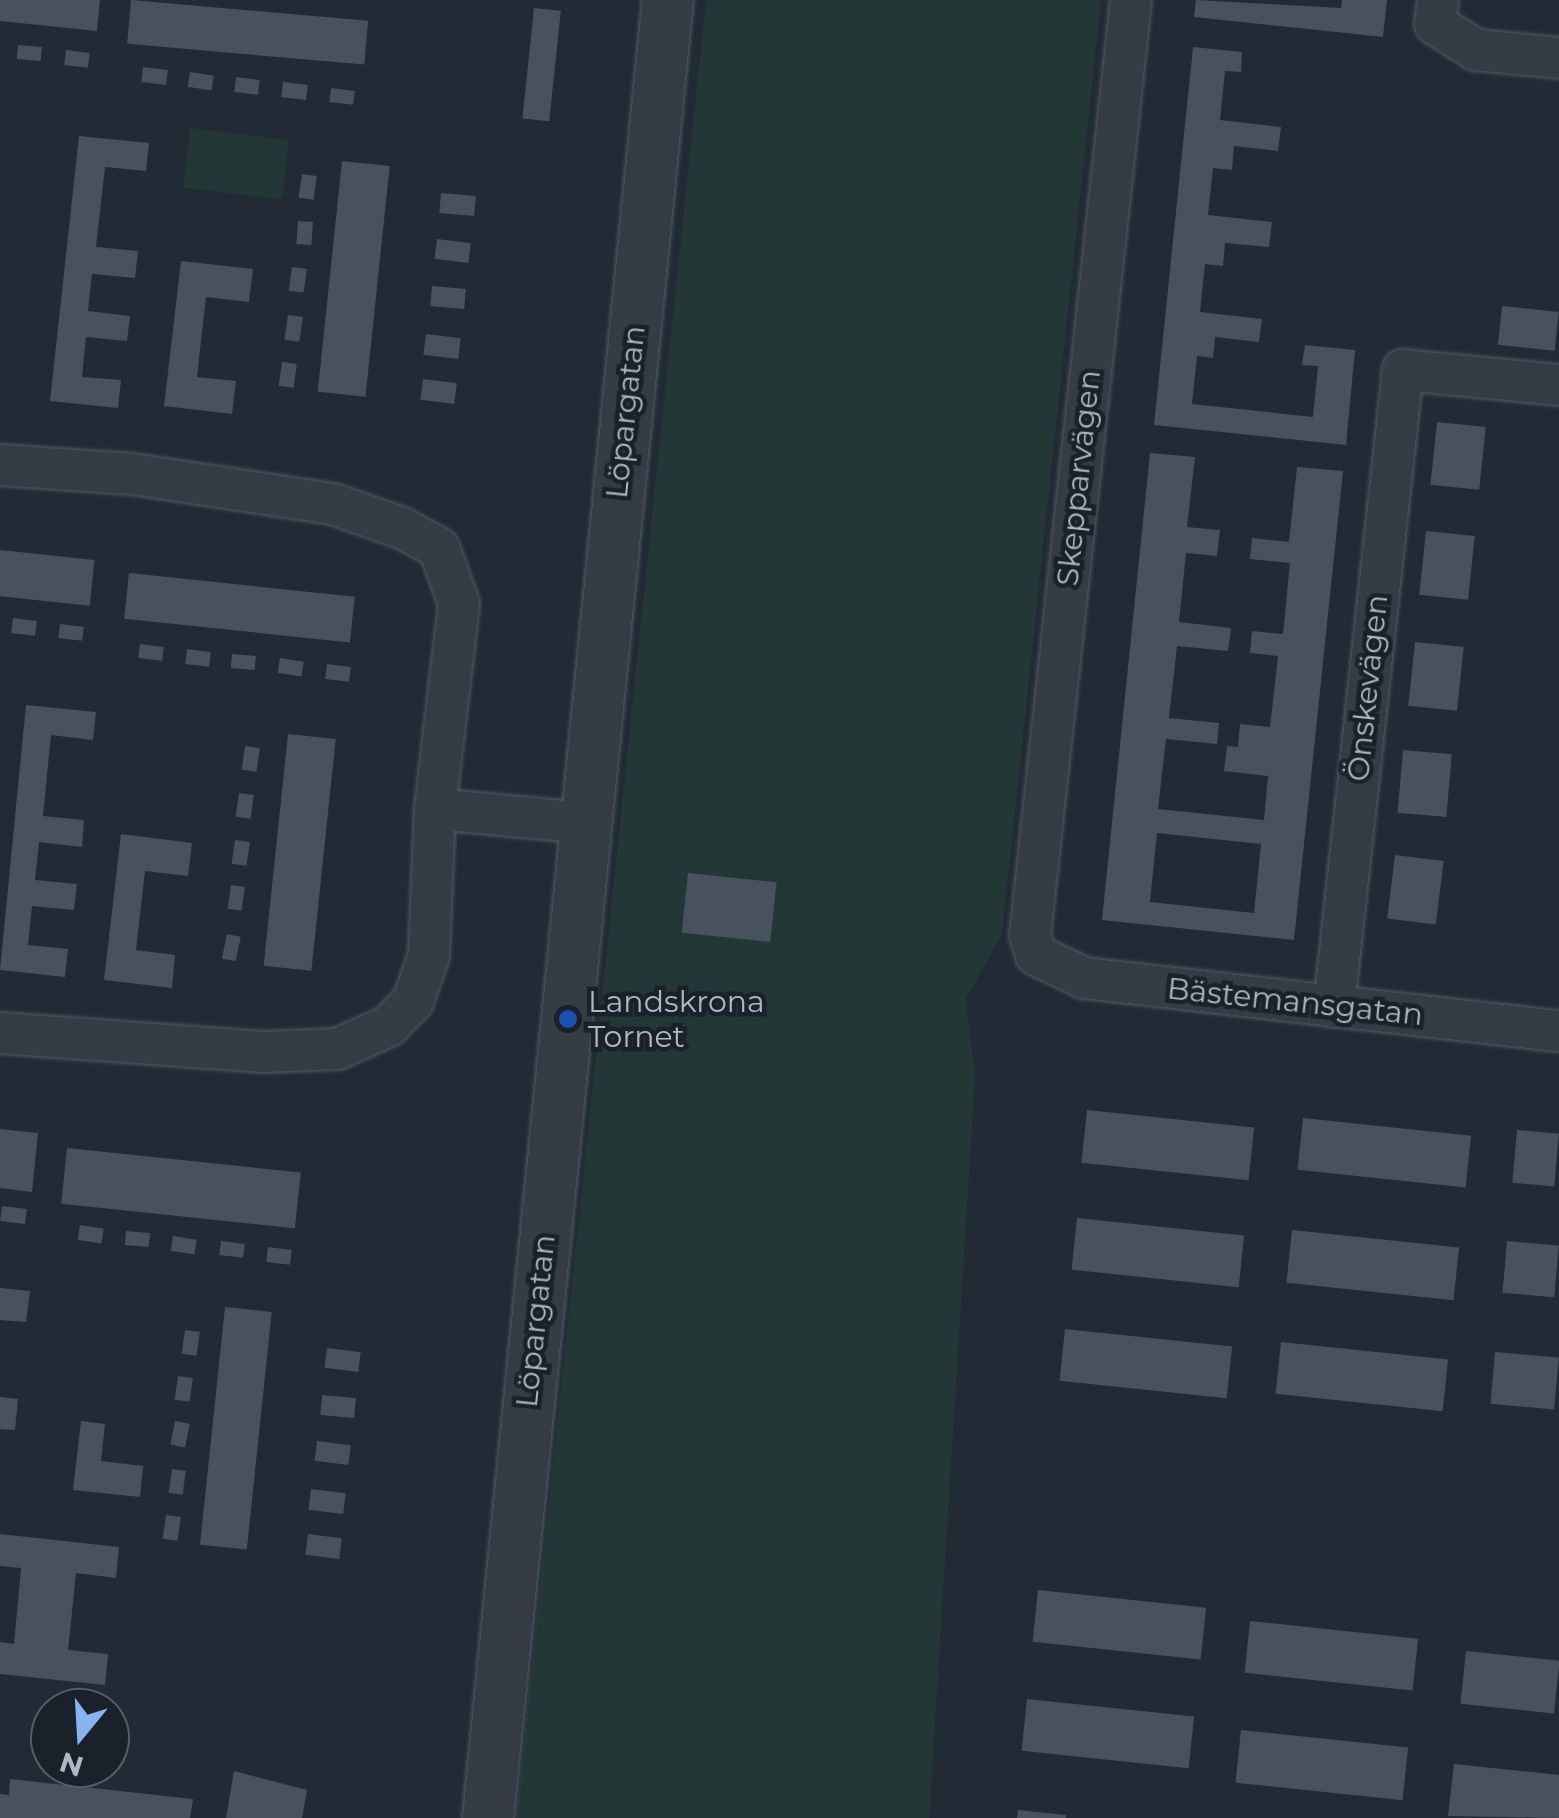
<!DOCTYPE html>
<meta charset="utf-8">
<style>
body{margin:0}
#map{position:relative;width:1559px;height:1818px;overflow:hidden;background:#212a35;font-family:Montserrat,sans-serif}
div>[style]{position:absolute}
.green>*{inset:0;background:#243737;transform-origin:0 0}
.building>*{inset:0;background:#48525f;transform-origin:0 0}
.roads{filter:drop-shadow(0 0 2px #525a64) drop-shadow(0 0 2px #525a64)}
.minor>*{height:40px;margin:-20px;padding:0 20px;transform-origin:20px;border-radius:20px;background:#353c46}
.tertiary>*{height:50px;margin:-25px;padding:0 25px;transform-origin:25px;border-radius:25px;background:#353c46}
.dots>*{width:28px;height:28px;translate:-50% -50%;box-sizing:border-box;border:5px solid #1a212a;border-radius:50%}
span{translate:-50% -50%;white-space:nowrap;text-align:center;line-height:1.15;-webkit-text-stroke:9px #1a212a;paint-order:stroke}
.street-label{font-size:30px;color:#afb7c3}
.poi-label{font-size:30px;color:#afb7c3}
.left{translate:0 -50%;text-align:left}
.north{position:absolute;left:30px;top:1688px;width:100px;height:100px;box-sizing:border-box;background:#1a212a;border:2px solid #565d67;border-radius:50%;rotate:198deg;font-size:28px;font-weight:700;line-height:40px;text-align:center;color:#afb7c3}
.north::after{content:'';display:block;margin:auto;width:35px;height:45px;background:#88b3ef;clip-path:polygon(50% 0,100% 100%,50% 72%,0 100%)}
</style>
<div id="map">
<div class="green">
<div style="clip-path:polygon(706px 0,1101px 0,1002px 934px,966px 999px,975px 1078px,929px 1818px,516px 1818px)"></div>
<div style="left:190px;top:128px;width:100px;height:60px;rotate:7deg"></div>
</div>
<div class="building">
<div style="clip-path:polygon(0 0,100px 0,97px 31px,0 21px)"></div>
<div style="left:131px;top:0;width:238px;height:44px;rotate:5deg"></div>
<div style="clip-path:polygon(1196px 0,1341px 8px,1342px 0,1387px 0,1383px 37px,1194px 17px)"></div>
<div style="left:534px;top:8px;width:27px;height:111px;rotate:6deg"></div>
<div style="left:18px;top:45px;width:24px;height:14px;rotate:5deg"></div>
<div style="clip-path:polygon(1193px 47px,1242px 52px,1241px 72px,1225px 71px,1220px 120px,1281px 127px,1278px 151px,1234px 146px,1232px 170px,1213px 168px,1208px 215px,1272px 222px,1269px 247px,1225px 243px,1223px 266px,1205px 264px,1200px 312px,1262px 319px,1259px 342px,1215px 337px,1213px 358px,1197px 356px,1192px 404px,1313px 417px,1318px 366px,1302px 365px,1305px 345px,1355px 350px,1346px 445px,1154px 425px)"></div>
<div style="left:66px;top:50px;width:24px;height:15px;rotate:7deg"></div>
<div style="left:143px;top:67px;width:25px;height:15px;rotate:7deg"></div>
<div style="left:190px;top:72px;width:24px;height:15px;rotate:9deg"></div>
<div style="left:236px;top:77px;width:24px;height:15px;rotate:7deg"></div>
<div style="left:283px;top:82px;width:25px;height:15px;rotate:7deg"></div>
<div style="left:331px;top:88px;width:24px;height:14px;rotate:7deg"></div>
<div style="clip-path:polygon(79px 136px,149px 143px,146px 171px,105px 167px,96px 247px,138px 251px,135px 278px,92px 274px,88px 311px,130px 316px,127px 341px,86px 337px,82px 377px,121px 380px,118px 408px,50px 401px)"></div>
<div style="left:342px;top:161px;width:48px;height:232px;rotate:6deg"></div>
<div style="left:302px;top:174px;width:15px;height:24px;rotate:8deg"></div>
<div style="left:441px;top:193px;width:35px;height:20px;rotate:5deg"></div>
<div style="left:298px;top:221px;width:15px;height:23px;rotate:4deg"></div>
<div style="left:437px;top:239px;width:34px;height:20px;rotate:7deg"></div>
<div style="clip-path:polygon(181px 261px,253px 269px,249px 302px,206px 297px,197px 377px,236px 381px,232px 414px,164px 406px)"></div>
<div style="left:292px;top:267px;width:15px;height:24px;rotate:8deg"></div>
<div style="left:432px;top:286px;width:34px;height:20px;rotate:5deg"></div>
<div style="left:1502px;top:306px;width:57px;height:39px;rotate:6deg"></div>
<div style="left:288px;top:315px;width:15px;height:25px;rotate:8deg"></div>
<div style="left:426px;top:334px;width:35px;height:21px;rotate:7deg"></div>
<div style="left:282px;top:362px;width:15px;height:24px;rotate:8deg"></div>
<div style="left:423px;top:379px;width:34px;height:21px;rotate:7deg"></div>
<div style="left:1437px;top:422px;width:49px;height:63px;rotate:6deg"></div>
<div style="clip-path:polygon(evenodd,1150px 453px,1195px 457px,1187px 527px,1220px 530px,1217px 556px,1186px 553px,1179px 622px,1231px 628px,1228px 651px,1177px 646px,1169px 718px,1219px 723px,1217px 744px,1166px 739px,1158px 809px,1264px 820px,1268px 776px,1224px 771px,1227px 746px,1238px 747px,1240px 724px,1270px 727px,1278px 656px,1250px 653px,1252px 631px,1283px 634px,1290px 563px,1250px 559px,1252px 538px,1289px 542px,1297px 467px,1343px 471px,1294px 940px,1102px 920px,1150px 453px,1157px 833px,1261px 844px,1254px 913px,1150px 902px,1157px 833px)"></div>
<div style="left:1426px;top:531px;width:49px;height:64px;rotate:6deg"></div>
<div style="left:0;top:550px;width:95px;height:46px;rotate:6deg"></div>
<div style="left:129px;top:573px;width:227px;height:46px;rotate:6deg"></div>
<div style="left:13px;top:618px;width:24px;height:15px;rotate:7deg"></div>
<div style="left:60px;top:624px;width:24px;height:14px;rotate:7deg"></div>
<div style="left:1415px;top:642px;width:49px;height:64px;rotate:6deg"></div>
<div style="left:140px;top:644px;width:24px;height:14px;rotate:7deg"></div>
<div style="left:187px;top:649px;width:24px;height:15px;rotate:7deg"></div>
<div style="left:232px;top:654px;width:24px;height:14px;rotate:5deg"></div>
<div style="left:280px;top:658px;width:24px;height:15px;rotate:9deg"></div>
<div style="left:327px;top:664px;width:24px;height:15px;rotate:7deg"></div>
<div style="clip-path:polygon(26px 705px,96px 712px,93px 740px,51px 735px,43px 816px,84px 820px,82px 847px,39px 842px,35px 880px,77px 884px,74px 910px,32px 906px,28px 945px,68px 949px,65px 977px,0 970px)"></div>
<div style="left:288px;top:734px;width:48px;height:233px;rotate:6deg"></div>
<div style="left:245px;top:746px;width:15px;height:24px;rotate:8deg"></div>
<div style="left:1403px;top:750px;width:49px;height:63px;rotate:5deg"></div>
<div style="left:239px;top:793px;width:15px;height:24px;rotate:8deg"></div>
<div style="clip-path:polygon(121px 834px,192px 843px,188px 876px,145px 871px,136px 950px,175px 955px,172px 988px,104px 980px)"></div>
<div style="left:235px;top:840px;width:15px;height:24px;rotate:8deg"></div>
<div style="left:1395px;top:855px;width:49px;height:64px;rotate:7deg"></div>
<div style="left:688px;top:873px;width:89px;height:60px;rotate:6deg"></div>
<div style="left:231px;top:885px;width:14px;height:24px;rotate:8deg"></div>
<div style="left:227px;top:934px;width:14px;height:25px;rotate:12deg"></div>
<div style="left:1087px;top:1110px;width:168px;height:53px;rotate:6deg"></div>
<div style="left:1303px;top:1118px;width:169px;height:52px;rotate:6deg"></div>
<div style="clip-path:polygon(0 1129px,38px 1133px,32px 1192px,0 1188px)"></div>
<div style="left:1517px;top:1130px;width:42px;height:53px;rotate:5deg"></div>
<div style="left:67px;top:1148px;width:235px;height:56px;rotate:6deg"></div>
<div style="left:2px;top:1206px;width:25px;height:15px;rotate:7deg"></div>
<div style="left:1077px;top:1218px;width:168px;height:52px;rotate:6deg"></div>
<div style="left:80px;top:1225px;width:24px;height:15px;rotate:9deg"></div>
<div style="left:1292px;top:1230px;width:168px;height:53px;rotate:6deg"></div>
<div style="left:126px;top:1231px;width:24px;height:14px;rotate:5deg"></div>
<div style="left:173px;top:1236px;width:24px;height:15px;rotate:9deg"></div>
<div style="left:221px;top:1241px;width:24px;height:14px;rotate:7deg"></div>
<div style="left:1507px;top:1241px;width:52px;height:52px;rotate:5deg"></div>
<div style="left:268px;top:1247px;width:24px;height:15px;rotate:7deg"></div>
<div style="clip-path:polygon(0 1288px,30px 1291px,26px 1322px,0 1320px)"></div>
<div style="left:225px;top:1307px;width:47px;height:239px;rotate:6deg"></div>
<div style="left:1065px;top:1329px;width:168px;height:52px;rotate:6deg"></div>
<div style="left:185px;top:1330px;width:15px;height:24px;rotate:8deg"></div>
<div style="left:1281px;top:1342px;width:168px;height:52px;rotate:6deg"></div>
<div style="left:327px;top:1348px;width:34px;height:20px;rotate:7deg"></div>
<div style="left:1495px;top:1352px;width:64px;height:52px;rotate:5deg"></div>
<div style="left:178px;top:1376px;width:15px;height:24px;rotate:8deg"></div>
<div style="left:322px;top:1395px;width:34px;height:20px;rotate:5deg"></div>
<div style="clip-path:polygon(0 1397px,18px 1399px,15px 1430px,0 1429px)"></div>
<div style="clip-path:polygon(81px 1421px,105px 1424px,101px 1461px,143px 1466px,140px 1497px,73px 1490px)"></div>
<div style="left:175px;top:1421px;width:15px;height:24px;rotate:11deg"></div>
<div style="left:317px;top:1441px;width:34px;height:20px;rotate:7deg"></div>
<div style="left:172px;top:1469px;width:14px;height:24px;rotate:8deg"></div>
<div style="left:311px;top:1489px;width:35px;height:21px;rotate:7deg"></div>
<div style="left:166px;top:1515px;width:15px;height:24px;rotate:8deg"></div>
<div style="clip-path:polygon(0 1534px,119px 1547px,116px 1578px,76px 1573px,72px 1612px,68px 1650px,108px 1654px,105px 1685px,0 1674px,0 1642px,14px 1644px,21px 1568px,0 1566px)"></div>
<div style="left:308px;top:1534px;width:34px;height:21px;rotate:7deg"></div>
<div style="left:1038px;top:1590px;width:169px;height:52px;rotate:6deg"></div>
<div style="left:1250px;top:1621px;width:169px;height:52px;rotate:6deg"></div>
<div style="left:1466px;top:1651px;width:94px;height:53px;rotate:6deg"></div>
<div style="left:1027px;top:1699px;width:168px;height:52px;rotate:6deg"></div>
<div style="left:1241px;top:1730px;width:168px;height:53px;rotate:6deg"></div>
<div style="clip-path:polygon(1454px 1764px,1559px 1775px,1559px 1818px,1448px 1816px)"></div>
<div style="clip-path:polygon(234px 1771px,307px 1790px,302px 1818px,226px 1818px)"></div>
<div style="clip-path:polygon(10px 1779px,193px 1799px,190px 1818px,0 1818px,0 1794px,9px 1795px)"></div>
<div style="clip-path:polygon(1018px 1810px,1066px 1815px,1066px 1818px,1017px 1818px)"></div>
</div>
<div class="roads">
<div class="minor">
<div style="left:1131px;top:0;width:941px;rotate:96.16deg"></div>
<div style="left:1030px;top:936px;width:20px;rotate:72deg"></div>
<div style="left:1036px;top:955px;width:53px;rotate:25.6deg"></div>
<div style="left:1084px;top:978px;width:478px;rotate:6.4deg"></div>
<div style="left:1438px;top:0;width:24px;rotate:97deg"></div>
<div style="left:1435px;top:24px;width:49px;rotate:32.4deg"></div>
<div style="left:1476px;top:50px;width:83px;rotate:5.5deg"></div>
<div style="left:0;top:465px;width:132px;rotate:3.9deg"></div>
<div style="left:132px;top:474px;width:203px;rotate:8.5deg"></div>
<div style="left:333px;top:504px;width:73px;rotate:19.2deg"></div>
<div style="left:402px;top:528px;width:42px;rotate:28.4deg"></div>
<div style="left:439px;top:548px;width:59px;rotate:70.3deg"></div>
<div style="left:459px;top:604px;width:206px;rotate:96.7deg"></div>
<div style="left:435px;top:809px;width:146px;rotate:92.4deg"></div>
<div style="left:429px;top:955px;width:49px;rotate:109.2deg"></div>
<div style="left:413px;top:1001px;width:35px;rotate:134deg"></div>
<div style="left:389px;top:1026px;width:57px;rotate:156.1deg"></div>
<div style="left:337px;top:1049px;width:73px;rotate:177.6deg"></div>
<div style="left:264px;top:1052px;width:265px;rotate:-175.9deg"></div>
<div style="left:435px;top:809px;width:151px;rotate:5.3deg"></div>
<div style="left:1334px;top:1007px;width:641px;rotate:-83.82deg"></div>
<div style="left:1403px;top:370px;width:157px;rotate:5.5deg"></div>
</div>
<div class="tertiary">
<div style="left:488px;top:1818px;width:1827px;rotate:-84.35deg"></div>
</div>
</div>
<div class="dots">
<div style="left:568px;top:1019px;background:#1a4fb4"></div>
</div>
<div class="street-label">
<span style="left:626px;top:412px;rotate:-84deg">Löpargatan</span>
<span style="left:1079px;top:478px;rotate:-84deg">Skepparvägen</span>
<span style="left:1368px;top:688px;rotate:-84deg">Önskevägen</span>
<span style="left:1295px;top:1002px;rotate:6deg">Bästemansgatan</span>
<span style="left:536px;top:1321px;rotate:-84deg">Löpargatan</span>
</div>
<div class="poi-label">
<span class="left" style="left:588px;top:1019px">Landskrona<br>Tornet</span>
</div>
<div class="north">N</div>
</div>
